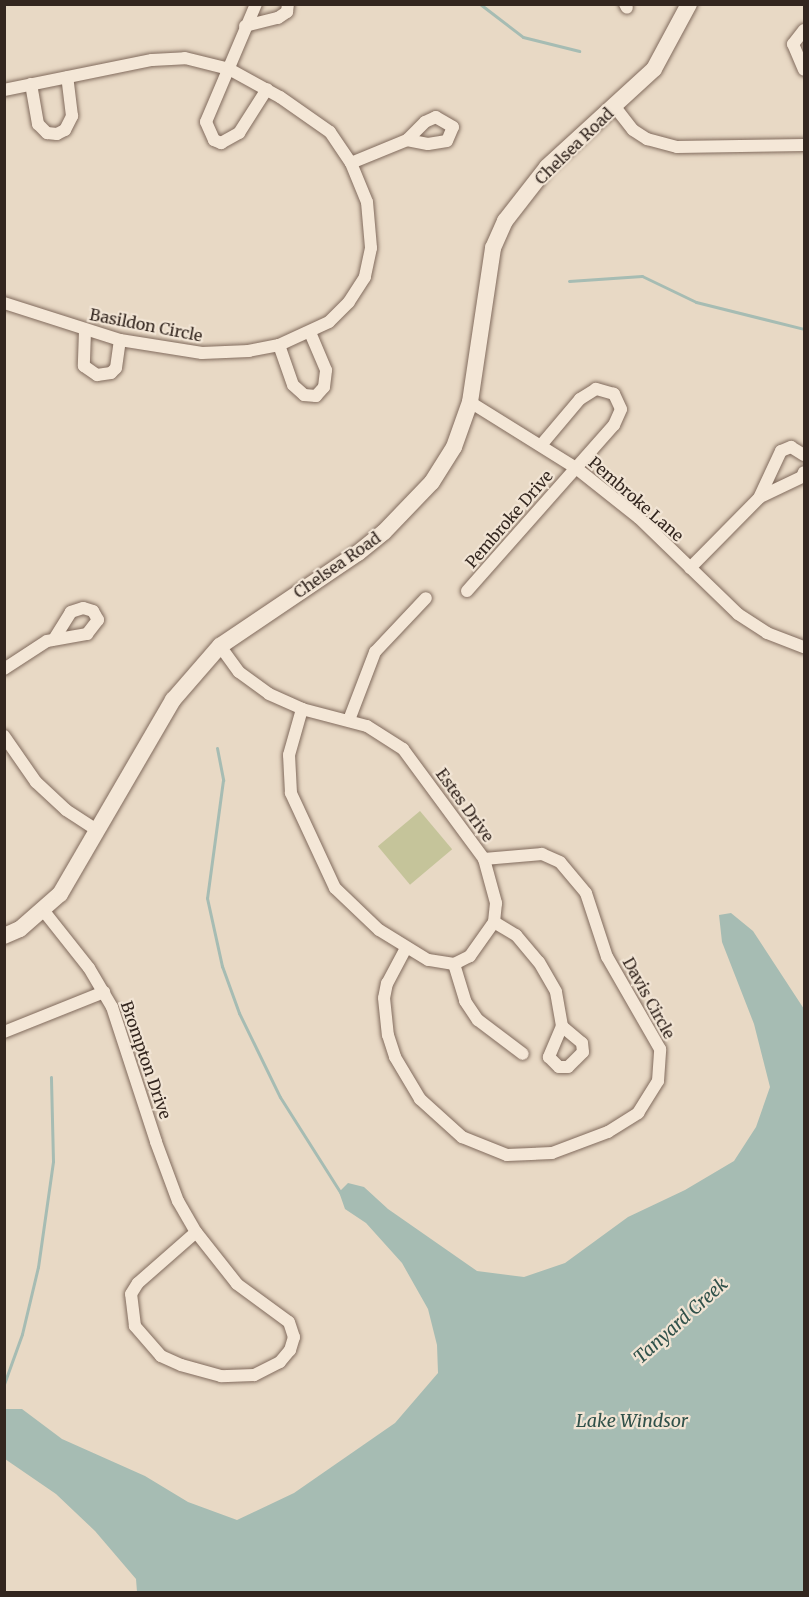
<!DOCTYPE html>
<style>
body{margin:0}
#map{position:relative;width:809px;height:1597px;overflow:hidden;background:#e8d9c5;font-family:Merriweather,serif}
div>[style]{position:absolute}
.green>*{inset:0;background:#c5c49a;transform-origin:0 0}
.water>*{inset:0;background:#a6bcb3}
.stream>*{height:3px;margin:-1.5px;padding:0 1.5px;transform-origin:1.5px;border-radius:1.5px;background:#a6bcb3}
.roads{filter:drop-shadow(0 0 2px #816b5d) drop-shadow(0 0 2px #816b5d)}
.street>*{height:12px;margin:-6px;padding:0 6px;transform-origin:6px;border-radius:6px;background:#f4e7d7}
.secondary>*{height:16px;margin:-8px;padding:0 8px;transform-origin:8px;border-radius:8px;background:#f4e7d7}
span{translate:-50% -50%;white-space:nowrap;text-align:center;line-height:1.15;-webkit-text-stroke:4.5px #f1e4d4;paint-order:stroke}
.street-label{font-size:16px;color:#33261f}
.water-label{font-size:18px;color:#30514a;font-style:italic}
.frame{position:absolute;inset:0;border:6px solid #33261f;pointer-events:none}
</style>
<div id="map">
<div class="green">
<div style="left:420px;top:811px;width:50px;height:55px;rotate:50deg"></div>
</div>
<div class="water">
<div style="clip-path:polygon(731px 913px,753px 931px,804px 1009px,804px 1592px,137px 1592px,136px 1579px,95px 1531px,56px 1494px,5px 1459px,5px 1409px,22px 1409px,62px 1439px,145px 1476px,188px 1502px,237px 1520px,294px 1493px,395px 1423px,438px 1373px,437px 1345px,428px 1309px,402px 1263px,366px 1223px,345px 1209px,339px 1192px,348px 1183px,364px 1187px,388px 1209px,477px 1271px,524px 1277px,565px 1263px,628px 1217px,685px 1190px,734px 1161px,756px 1127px,770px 1087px,754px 1024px,722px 942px,719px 915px)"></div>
</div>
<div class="stream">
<div style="left:480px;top:4px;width:54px;rotate:37.5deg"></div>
<div style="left:523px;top:37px;width:58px;rotate:14deg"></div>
<div style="left:569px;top:281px;width:73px;rotate:-3.9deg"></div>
<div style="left:642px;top:276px;width:60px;rotate:25.7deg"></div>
<div style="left:696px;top:302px;width:111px;rotate:14deg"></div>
<div style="left:217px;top:748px;width:33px;rotate:79deg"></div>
<div style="left:223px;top:780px;width:119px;rotate:97.7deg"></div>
<div style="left:207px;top:898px;width:70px;rotate:77.6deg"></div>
<div style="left:222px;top:966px;width:50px;rotate:70.1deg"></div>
<div style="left:239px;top:1013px;width:93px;rotate:64deg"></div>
<div style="left:280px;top:1097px;width:116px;rotate:57.7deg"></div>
<div style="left:4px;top:1384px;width:53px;rotate:-70.2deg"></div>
<div style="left:22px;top:1334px;width:69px;rotate:-76.6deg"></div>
<div style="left:38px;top:1267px;width:107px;rotate:-81.9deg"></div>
<div style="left:53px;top:1161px;width:84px;rotate:-91.4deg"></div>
</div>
<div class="roads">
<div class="street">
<div style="left:256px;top:4px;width:128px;rotate:113deg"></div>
<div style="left:206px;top:122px;width:20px;rotate:66deg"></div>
<div style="left:214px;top:140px;width:8px;rotate:23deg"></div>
<div style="left:221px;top:143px;width:21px;rotate:-29deg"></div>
<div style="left:239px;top:133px;width:52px;rotate:-57.5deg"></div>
<div style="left:625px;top:4px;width:4px;rotate:63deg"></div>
<div style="left:245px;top:26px;width:34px;rotate:-14deg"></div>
<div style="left:278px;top:18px;width:11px;rotate:-34deg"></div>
<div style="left:287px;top:12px;width:8px;rotate:-83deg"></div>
<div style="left:804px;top:30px;width:18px;rotate:128deg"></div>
<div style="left:793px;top:44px;width:28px;rotate:67deg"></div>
<div style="left:31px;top:84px;width:41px;rotate:80.1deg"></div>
<div style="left:38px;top:124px;width:13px;rotate:45deg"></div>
<div style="left:47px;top:133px;width:10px;rotate:6deg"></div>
<div style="left:57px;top:134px;width:9px;rotate:-27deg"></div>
<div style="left:65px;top:130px;width:16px;rotate:-63deg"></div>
<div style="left:72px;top:116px;width:39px;rotate:-97deg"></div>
<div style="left:4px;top:90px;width:151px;rotate:-11.5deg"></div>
<div style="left:152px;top:60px;width:33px;rotate:-3deg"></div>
<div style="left:185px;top:58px;width:45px;rotate:14deg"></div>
<div style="left:229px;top:69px;width:58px;rotate:28.8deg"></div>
<div style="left:280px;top:97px;width:61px;rotate:35deg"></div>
<div style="left:330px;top:132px;width:37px;rotate:56deg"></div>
<div style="left:351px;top:163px;width:42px;rotate:67.7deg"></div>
<div style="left:367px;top:202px;width:46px;rotate:85deg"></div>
<div style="left:371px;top:248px;width:30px;rotate:102deg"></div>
<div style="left:365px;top:277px;width:30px;rotate:123deg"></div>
<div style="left:349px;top:302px;width:28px;rotate:135deg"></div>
<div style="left:329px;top:322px;width:55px;rotate:155.3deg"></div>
<div style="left:279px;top:345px;width:31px;rotate:169deg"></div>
<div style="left:249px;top:351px;width:47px;rotate:177.6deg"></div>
<div style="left:202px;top:353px;width:83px;rotate:-171deg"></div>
<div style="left:120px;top:340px;width:122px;rotate:-162.3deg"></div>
<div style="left:615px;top:107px;width:29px;rotate:52deg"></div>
<div style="left:633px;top:130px;width:17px;rotate:33deg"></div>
<div style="left:647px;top:139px;width:31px;rotate:15deg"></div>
<div style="left:677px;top:147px;width:127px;rotate:-0.9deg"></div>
<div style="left:351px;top:163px;width:61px;rotate:-22.3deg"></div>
<div style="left:407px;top:140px;width:21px;rotate:11deg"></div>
<div style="left:428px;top:144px;width:19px;rotate:-9deg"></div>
<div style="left:447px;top:141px;width:15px;rotate:-67deg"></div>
<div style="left:453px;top:127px;width:20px;rotate:-150deg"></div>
<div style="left:436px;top:117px;width:12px;rotate:156deg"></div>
<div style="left:425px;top:122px;width:25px;rotate:135deg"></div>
<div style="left:85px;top:331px;width:35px;rotate:92deg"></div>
<div style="left:84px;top:366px;width:16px;rotate:35deg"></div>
<div style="left:97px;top:375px;width:14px;rotate:-8deg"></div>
<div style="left:111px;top:373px;width:7px;rotate:-45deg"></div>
<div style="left:116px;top:368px;width:28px;rotate:-82deg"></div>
<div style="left:279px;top:345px;width:42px;rotate:70.7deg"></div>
<div style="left:293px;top:385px;width:15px;rotate:42deg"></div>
<div style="left:304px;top:395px;width:12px;rotate:5deg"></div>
<div style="left:316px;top:396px;width:12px;rotate:-48deg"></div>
<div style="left:324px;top:387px;width:17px;rotate:-83deg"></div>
<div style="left:326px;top:370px;width:39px;rotate:-113deg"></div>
<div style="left:470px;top:402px;width:125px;rotate:31.9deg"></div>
<div style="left:576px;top:468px;width:80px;rotate:38.4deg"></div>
<div style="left:639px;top:518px;width:138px;rotate:44.1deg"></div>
<div style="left:738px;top:614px;width:35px;rotate:33deg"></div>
<div style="left:767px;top:633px;width:40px;rotate:21deg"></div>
<div style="left:760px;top:497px;width:47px;rotate:-25.5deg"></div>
<div style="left:802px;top:477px;width:5px;rotate:-68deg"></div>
<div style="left:690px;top:568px;width:98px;rotate:-45.4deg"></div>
<div style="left:759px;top:498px;width:52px;rotate:-64.9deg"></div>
<div style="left:781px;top:451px;width:11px;rotate:-22deg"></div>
<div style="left:791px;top:447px;width:15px;rotate:32deg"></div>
<div style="left:467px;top:591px;width:222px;rotate:-48.5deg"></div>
<div style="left:614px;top:425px;width:17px;rotate:-66deg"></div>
<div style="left:621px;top:409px;width:17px;rotate:-115deg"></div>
<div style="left:614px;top:394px;width:19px;rotate:-164deg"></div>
<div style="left:596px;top:389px;width:19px;rotate:148deg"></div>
<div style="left:580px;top:399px;width:59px;rotate:130.2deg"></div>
<div style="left:220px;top:646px;width:32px;rotate:54deg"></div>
<div style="left:239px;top:672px;width:37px;rotate:36deg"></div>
<div style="left:269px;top:694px;width:36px;rotate:24deg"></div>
<div style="left:302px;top:709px;width:67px;rotate:14.7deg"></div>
<div style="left:367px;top:726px;width:43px;rotate:32.6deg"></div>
<div style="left:403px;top:749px;width:137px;rotate:53.6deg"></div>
<div style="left:484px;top:859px;width:46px;rotate:74.7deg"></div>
<div style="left:496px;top:903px;width:19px;rotate:96deg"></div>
<div style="left:494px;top:922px;width:42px;rotate:125.2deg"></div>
<div style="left:470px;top:956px;width:18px;rotate:153deg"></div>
<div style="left:454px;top:964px;width:26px;rotate:-171deg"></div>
<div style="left:428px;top:960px;width:57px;rotate:-148.5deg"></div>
<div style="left:379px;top:930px;width:61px;rotate:-136.3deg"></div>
<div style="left:335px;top:888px;width:105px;rotate:-114.9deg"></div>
<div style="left:291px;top:793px;width:38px;rotate:-93deg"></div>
<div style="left:289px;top:755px;width:48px;rotate:-74.2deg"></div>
<div style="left:4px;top:669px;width:51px;rotate:-33.1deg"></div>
<div style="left:47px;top:641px;width:41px;rotate:-9.9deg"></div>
<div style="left:87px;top:634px;width:18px;rotate:-52deg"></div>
<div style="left:98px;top:620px;width:10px;rotate:-119deg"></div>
<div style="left:93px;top:611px;width:10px;rotate:-163deg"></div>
<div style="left:83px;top:608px;width:13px;rotate:162deg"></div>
<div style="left:71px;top:612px;width:32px;rotate:122deg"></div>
<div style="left:349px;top:720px;width:73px;rotate:-69.1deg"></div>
<div style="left:375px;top:652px;width:74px;rotate:-46.6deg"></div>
<div style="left:4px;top:736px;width:56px;rotate:55.2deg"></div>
<div style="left:36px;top:782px;width:41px;rotate:43deg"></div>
<div style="left:66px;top:810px;width:38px;rotate:33deg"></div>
<div style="left:43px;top:910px;width:74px;rotate:51.6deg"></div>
<div style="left:89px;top:968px;width:45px;rotate:59.5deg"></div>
<div style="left:112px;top:1007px;width:142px;rotate:71.9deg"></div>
<div style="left:156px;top:1142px;width:63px;rotate:69.6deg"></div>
<div style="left:178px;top:1201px;width:36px;rotate:60deg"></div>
<div style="left:494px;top:922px;width:26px;rotate:31deg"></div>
<div style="left:516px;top:935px;width:35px;rotate:50deg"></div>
<div style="left:539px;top:962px;width:34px;rotate:60deg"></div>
<div style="left:556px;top:992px;width:35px;rotate:80deg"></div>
<div style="left:562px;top:1026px;width:34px;rotate:113deg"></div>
<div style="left:549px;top:1057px;width:14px;rotate:45deg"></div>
<div style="left:559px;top:1067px;width:9px"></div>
<div style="left:568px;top:1067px;width:21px;rotate:-45deg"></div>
<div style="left:583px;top:1052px;width:9px;rotate:-96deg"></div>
<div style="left:582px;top:1043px;width:26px;rotate:-140deg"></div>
<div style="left:406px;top:948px;width:40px;rotate:118deg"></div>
<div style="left:387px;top:983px;width:15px;rotate:101deg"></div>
<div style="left:384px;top:998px;width:37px;rotate:84deg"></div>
<div style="left:388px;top:1035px;width:23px;rotate:72deg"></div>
<div style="left:395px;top:1057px;width:49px;rotate:59.2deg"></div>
<div style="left:420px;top:1099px;width:57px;rotate:42.1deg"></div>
<div style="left:462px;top:1137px;width:48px;rotate:21.8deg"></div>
<div style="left:507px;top:1155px;width:45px;rotate:-2.5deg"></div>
<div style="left:552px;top:1153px;width:60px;rotate:-20.6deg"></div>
<div style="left:608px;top:1132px;width:36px;rotate:-32deg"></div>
<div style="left:638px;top:1113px;width:38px;rotate:-58deg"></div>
<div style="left:658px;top:1081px;width:32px;rotate:-86deg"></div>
<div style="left:660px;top:1049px;width:106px;rotate:-119.9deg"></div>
<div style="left:607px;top:957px;width:67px;rotate:-108.2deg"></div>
<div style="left:586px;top:893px;width:40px;rotate:-130deg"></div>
<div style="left:560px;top:862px;width:20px;rotate:-156deg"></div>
<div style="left:542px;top:854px;width:58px;rotate:175.1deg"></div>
<div style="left:454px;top:964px;width:39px;rotate:73deg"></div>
<div style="left:465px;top:1001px;width:23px;rotate:56deg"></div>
<div style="left:478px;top:1020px;width:56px;rotate:37.1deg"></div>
<div style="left:4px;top:1032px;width:108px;rotate:-21.8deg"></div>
<div style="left:196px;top:1232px;width:66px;rotate:51.7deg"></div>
<div style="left:237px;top:1284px;width:64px;rotate:36.2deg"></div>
<div style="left:289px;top:1322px;width:16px;rotate:72deg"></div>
<div style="left:294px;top:1337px;width:14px;rotate:107deg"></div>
<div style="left:290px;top:1350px;width:16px;rotate:130deg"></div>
<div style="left:280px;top:1362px;width:29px;rotate:153deg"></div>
<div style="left:254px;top:1375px;width:33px;rotate:178deg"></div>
<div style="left:221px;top:1376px;width:41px;rotate:-164.6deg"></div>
<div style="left:181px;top:1365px;width:22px;rotate:-156deg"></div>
<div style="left:161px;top:1356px;width:40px;rotate:-131deg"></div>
<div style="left:135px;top:1326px;width:32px;rotate:-97deg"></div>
<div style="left:131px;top:1294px;width:13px;rotate:-58deg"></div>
<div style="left:138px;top:1283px;width:77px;rotate:-41.3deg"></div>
</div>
<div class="secondary">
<div style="left:4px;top:936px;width:17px;rotate:-24deg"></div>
<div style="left:20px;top:929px;width:53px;rotate:-41.2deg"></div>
<div style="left:60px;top:894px;width:225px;rotate:-59.8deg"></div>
<div style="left:173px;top:700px;width:72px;rotate:-49deg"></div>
<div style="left:220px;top:646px;width:166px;rotate:-34deg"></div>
<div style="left:358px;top:553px;width:33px;rotate:-39deg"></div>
<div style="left:384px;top:532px;width:69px;rotate:-46.2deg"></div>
<div style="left:432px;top:482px;width:41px;rotate:-57.8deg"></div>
<div style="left:454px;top:447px;width:48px;rotate:-70.4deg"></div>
<div style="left:470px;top:402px;width:156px;rotate:-81.5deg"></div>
<div style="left:493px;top:248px;width:30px;rotate:-66deg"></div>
<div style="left:505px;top:221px;width:68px;rotate:-52.1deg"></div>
<div style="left:547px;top:167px;width:145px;rotate:-42.5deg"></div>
<div style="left:654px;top:69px;width:74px;rotate:-61.7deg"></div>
</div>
</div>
<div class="street-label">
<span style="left:574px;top:146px;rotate:-44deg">Chelsea Road</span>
<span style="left:146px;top:325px;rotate:11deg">Basildon Circle</span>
<span style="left:636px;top:499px;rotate:41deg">Pembroke Lane</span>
<span style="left:509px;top:519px;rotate:-49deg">Pembroke Drive</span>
<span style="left:337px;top:565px;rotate:-35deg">Chelsea Road</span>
<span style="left:465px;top:805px;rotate:54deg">Estes Drive</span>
<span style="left:649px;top:998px;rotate:61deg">Davis Circle</span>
<span style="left:146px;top:1060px;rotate:71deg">Brompton Drive</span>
</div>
<div class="water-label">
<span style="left:681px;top:1321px;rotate:-42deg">Tanyard Creek</span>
<span style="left:632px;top:1421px">Lake Windsor</span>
</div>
<div class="frame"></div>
</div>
